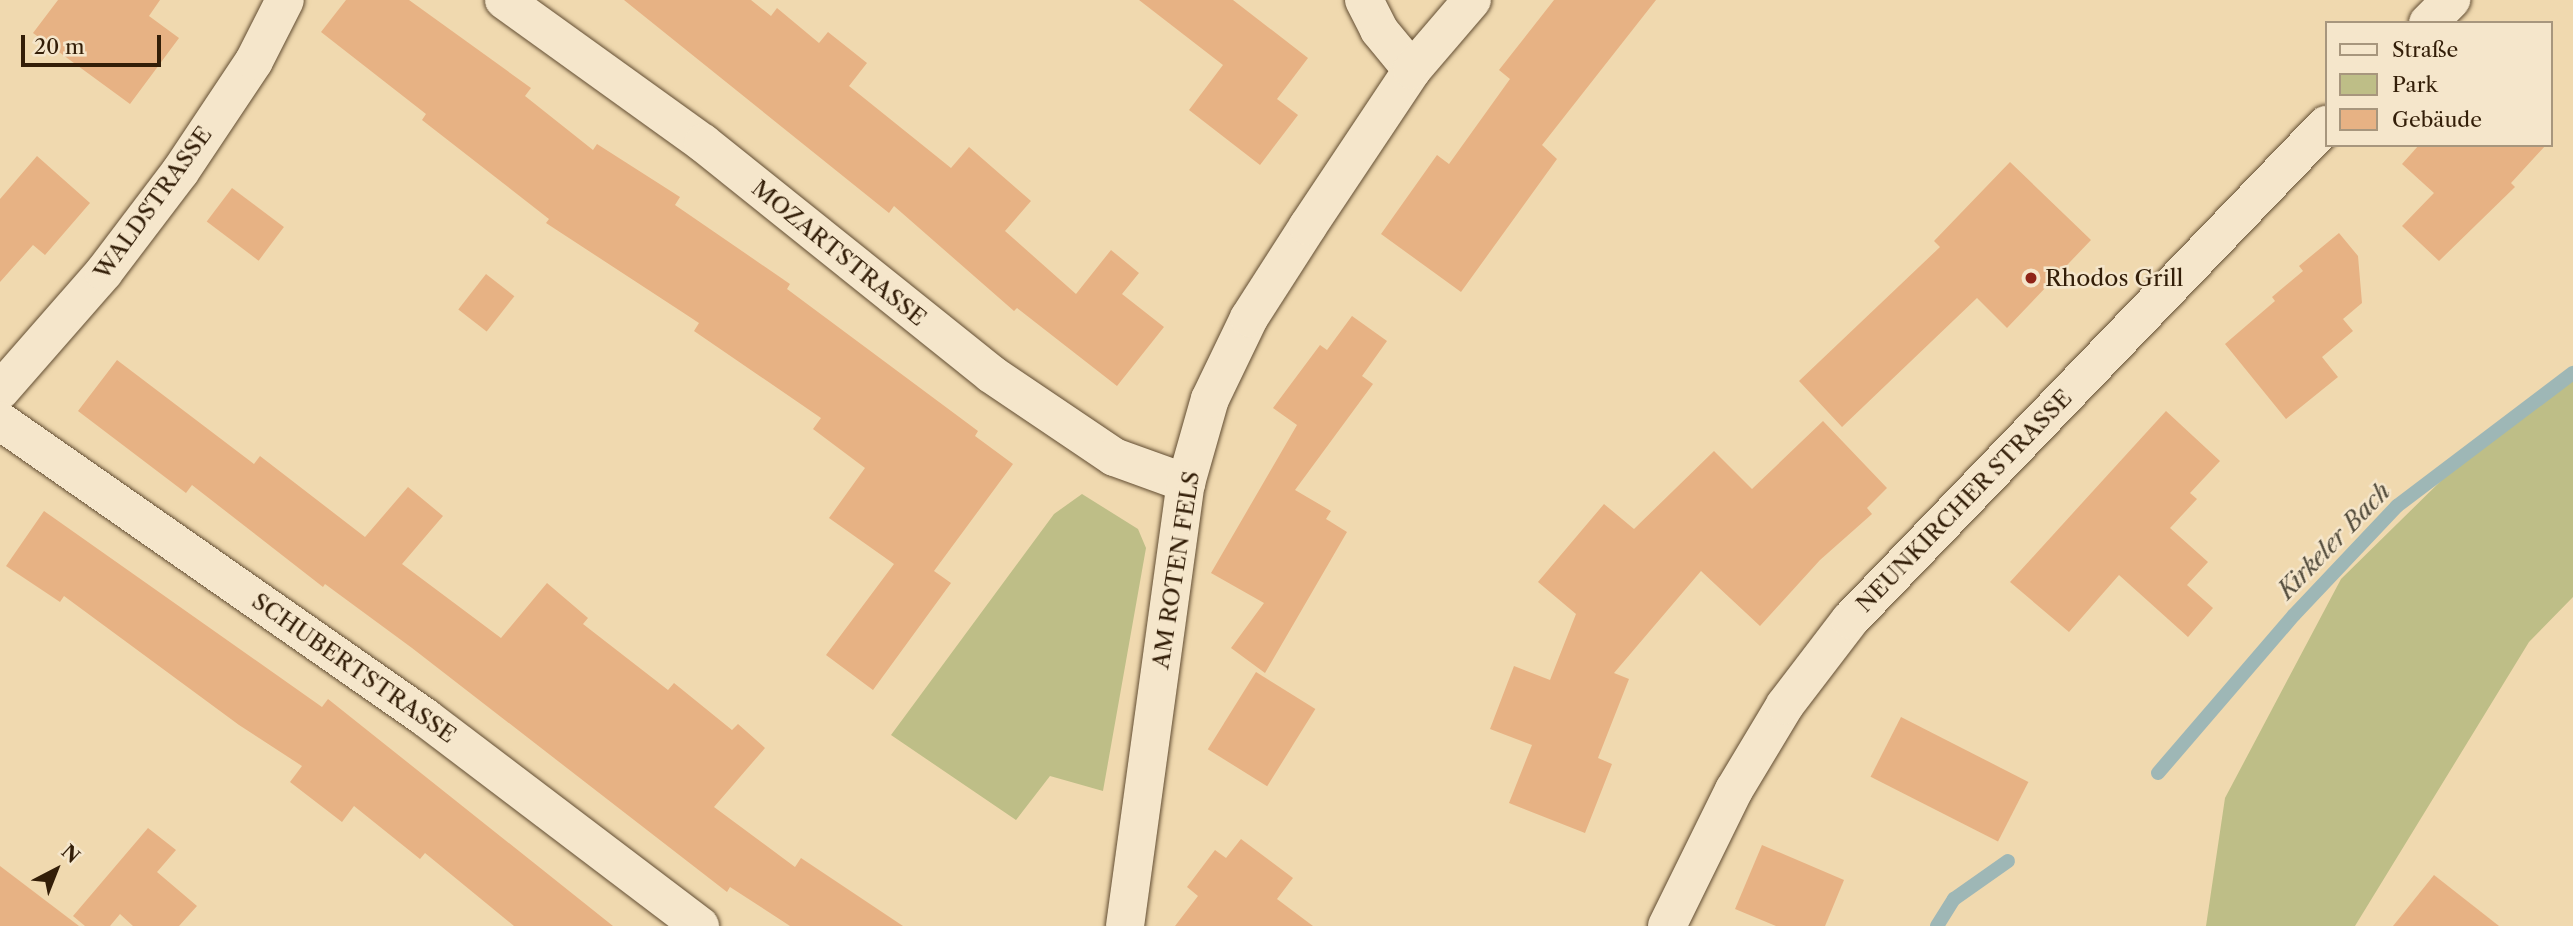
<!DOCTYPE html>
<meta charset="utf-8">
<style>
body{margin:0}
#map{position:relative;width:2573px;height:926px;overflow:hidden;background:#f0d9af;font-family:"Libre Caslon Text",serif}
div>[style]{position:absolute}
.green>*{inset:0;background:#bebe87}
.stream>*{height:14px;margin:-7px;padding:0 7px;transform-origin:7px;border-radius:7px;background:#9eb7b6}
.building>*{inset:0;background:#e7b284;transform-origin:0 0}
.roads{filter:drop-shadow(0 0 2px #624d32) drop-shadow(0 0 2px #624d32)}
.street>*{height:38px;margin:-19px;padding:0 19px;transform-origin:19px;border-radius:19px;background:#f5e6cb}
.secondary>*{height:38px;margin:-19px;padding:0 19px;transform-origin:19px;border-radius:19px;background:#f5e6cb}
.dots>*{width:19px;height:19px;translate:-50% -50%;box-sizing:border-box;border:4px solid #f5e6cb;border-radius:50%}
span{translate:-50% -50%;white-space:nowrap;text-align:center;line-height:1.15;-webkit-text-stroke:5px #f5e6cb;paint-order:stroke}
.street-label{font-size:23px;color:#331e08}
.poi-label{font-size:23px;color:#331e08}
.left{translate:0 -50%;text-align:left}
.water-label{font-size:24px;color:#534c3c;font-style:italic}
.legend{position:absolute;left:2325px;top:21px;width:228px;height:126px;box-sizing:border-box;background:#f5e6cb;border:2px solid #a7967d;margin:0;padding:9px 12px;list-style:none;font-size:21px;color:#331e08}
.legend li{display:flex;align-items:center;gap:14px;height:35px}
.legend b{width:35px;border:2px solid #a7967d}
.north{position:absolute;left:21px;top:835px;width:70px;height:70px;-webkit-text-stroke:5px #f5e6cb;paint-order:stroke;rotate:42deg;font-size:19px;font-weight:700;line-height:28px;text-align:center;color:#331e08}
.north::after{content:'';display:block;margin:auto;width:24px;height:32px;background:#331e08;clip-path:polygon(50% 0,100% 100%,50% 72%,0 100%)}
.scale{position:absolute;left:21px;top:35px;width:140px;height:32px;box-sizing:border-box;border:4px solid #331e08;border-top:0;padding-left:9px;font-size:21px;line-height:24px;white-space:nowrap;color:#331e08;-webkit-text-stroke:5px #f5e6cb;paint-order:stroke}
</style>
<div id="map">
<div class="green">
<div style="clip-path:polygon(2573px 369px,2573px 597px,2529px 642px,2355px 926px,2206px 926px,2225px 798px,2341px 579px,2509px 414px)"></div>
<div style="clip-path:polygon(1082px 494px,1138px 529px,1146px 548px,1103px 791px,1050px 776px,1016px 820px,891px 735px,1054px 514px)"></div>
</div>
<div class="stream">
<div style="left:2158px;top:773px;width:208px;rotate:-49.3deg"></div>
<div style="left:2294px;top:615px;width:150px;rotate:-46.6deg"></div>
<div style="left:2397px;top:506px;width:221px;rotate:-37.1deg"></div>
<div style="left:1937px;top:926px;width:32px;rotate:-58deg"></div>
<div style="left:1954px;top:899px;width:66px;rotate:-35.1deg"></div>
</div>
<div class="building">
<div style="clip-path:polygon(58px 0,160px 0,149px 16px,179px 38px,130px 104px,33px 33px)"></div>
<div style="clip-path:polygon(346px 0,409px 0,531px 88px,525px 96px,593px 150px,597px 144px,680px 197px,675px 205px,790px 284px,787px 289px,978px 431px,975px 436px,1013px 464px,934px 571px,951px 583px,873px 690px,826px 655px,894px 564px,829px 518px,865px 468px,813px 429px,821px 418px,694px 331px,699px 323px,546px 223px,549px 219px,422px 120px,426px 114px,321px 32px)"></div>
<div style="clip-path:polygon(624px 0,751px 0,771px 16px,777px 8px,819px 43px,828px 32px,867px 63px,849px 86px,951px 168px,969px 147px,1031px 201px,1005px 231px,1076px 294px,1111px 250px,1139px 273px,1122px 294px,1164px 327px,1117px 386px,1017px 308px,1014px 311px,894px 206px,889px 213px)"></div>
<div style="clip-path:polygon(1139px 0,1233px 0,1308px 58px,1277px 99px,1298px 115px,1260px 165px,1189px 110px,1223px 65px)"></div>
<div style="clip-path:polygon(1554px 0,1656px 0,1542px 145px,1557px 159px,1461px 292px,1381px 234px,1437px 155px,1449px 164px,1510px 79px,1499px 70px)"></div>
<div style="clip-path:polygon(2419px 145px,2546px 145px,2511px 183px,2515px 187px,2439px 261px,2402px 226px,2434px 193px,2402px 164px)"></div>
<div style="clip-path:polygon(37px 156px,90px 203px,45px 255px,33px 245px,0 282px,0 199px)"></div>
<div style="clip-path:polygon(2010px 162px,2091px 240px,2007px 328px,1977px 298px,1842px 427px,1799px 381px,1940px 247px,1934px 241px)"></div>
<div style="left:232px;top:188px;width:65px;height:42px;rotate:37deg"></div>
<div style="clip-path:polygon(2339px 233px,2358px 256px,2362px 303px,2343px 319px,2353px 331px,2322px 357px,2338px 377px,2286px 419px,2225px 344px,2275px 301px,2272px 297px,2303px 271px,2299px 266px)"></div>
<div style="left:486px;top:274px;width:36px;height:45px;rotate:38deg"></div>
<div style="clip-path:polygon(1352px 316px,1387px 341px,1362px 376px,1373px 384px,1295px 490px,1331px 511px,1326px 519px,1347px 532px,1265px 673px,1231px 648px,1264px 603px,1211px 573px,1297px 425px,1273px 408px,1320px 345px,1327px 350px)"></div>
<div style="clip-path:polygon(117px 360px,254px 464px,260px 456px,365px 537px,408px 487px,443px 516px,402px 564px,501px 638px,547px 583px,588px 618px,583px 624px,668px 690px,674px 683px,732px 730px,738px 724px,765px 748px,714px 807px,795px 867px,801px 858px,903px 926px,790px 926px,730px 887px,727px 892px,412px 648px,325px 584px,323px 587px,192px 485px,186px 493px,78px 411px)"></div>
<div style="clip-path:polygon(2166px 411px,2220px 461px,2190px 493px,2197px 499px,2170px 528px,2208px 562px,2187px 585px,2213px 608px,2188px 637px,2119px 575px,2069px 632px,2010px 582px)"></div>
<div style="clip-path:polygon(1823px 421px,1887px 488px,1867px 508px,1872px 514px,1820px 560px,1760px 626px,1701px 571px,1614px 673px,1629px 679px,1598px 758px,1612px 764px,1585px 833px,1509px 803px,1532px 745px,1490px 729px,1514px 666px,1550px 680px,1576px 614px,1538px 582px,1604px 504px,1634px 529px,1714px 451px,1752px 489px)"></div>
<div style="clip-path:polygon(44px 511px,322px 707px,328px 699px,613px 926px,514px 926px,425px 853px,420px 859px,354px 806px,342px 822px,290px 782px,302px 766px,239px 725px,64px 596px,60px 602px,6px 566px)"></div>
<div style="left:1256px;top:672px;width:70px;height:91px;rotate:32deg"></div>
<div style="left:1901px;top:717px;width:143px;height:67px;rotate:27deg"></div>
<div style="clip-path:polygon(148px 828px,176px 850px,157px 872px,197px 906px,179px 926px,133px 926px,120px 914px,110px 926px,85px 926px,73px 916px)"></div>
<div style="clip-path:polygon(1241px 839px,1293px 878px,1277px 899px,1313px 926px,1175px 926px,1198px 896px,1187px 887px,1215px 850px,1226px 858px)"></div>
<div style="clip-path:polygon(1762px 845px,1844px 880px,1825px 926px,1776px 926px,1735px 909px)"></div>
<div style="clip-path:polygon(0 866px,79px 926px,0 926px)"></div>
<div style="clip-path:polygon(2434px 875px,2499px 926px,2393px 926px)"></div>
</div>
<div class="roads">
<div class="street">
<div style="left:504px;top:0;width:245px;rotate:35.7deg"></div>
<div style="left:703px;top:143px;width:369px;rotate:38.7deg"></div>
<div style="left:991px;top:374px;width:148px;rotate:34deg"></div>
<div style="left:1114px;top:457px;width:77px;rotate:19.9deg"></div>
<div style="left:1364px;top:0;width:34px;rotate:63deg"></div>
<div style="left:1379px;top:30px;width:52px;rotate:50.5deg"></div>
<div style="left:0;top:391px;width:158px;rotate:-48.8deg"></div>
<div style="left:104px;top:272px;width:126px;rotate:-52.8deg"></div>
<div style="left:180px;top:172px;width:133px;rotate:-56.3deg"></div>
<div style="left:254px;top:61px;width:68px;rotate:-63.1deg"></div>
<div style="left:0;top:421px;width:519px;rotate:34.88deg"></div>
<div style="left:426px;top:718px;width:344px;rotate:37.2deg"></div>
<div style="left:1125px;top:926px;width:447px;rotate:-82.2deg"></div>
<div style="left:1186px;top:483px;width:87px;rotate:-74.1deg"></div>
<div style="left:1210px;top:399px;width:90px;rotate:-64.3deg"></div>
<div style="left:1249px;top:318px;width:109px;rotate:-57.3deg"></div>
<div style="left:1308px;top:226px;width:187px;rotate:-56.3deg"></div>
<div style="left:1412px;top:70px;width:92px;rotate:-49.4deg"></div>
</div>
<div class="secondary">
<div style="left:2428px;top:23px;width:33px;rotate:-45deg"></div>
<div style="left:1667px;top:926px;width:152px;rotate:-63.8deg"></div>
<div style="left:1734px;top:790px;width:99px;rotate:-59deg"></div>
<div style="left:1785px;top:705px;width:107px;rotate:-52.6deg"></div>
<div style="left:1850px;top:620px;width:687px;rotate:-46.12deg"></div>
</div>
</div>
<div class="dots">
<div style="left:2031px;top:278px;background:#8f2418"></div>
</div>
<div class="street-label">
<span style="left:153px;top:203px;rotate:-54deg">WALDSTRASSE</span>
<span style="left:839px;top:253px;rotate:39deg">MOZARTSTRASSE</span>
<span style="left:1964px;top:501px;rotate:-46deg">NEUNKIRCHER STRASSE</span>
<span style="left:1176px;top:570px;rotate:-81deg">AM ROTEN FELS</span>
<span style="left:354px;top:668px;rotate:35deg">SCHUBERTSTRASSE</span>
</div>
<div class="poi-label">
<span class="left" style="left:2045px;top:278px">Rhodos Grill</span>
</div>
<div class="water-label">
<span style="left:2334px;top:541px;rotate:-46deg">Kirkeler Bach</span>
</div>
<ul class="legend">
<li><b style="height:9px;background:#f5e6cb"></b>Straße</li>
<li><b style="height:19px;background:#bebe87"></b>Park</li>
<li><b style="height:19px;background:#e7b284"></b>Gebäude</li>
</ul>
<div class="north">N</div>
<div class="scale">20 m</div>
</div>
